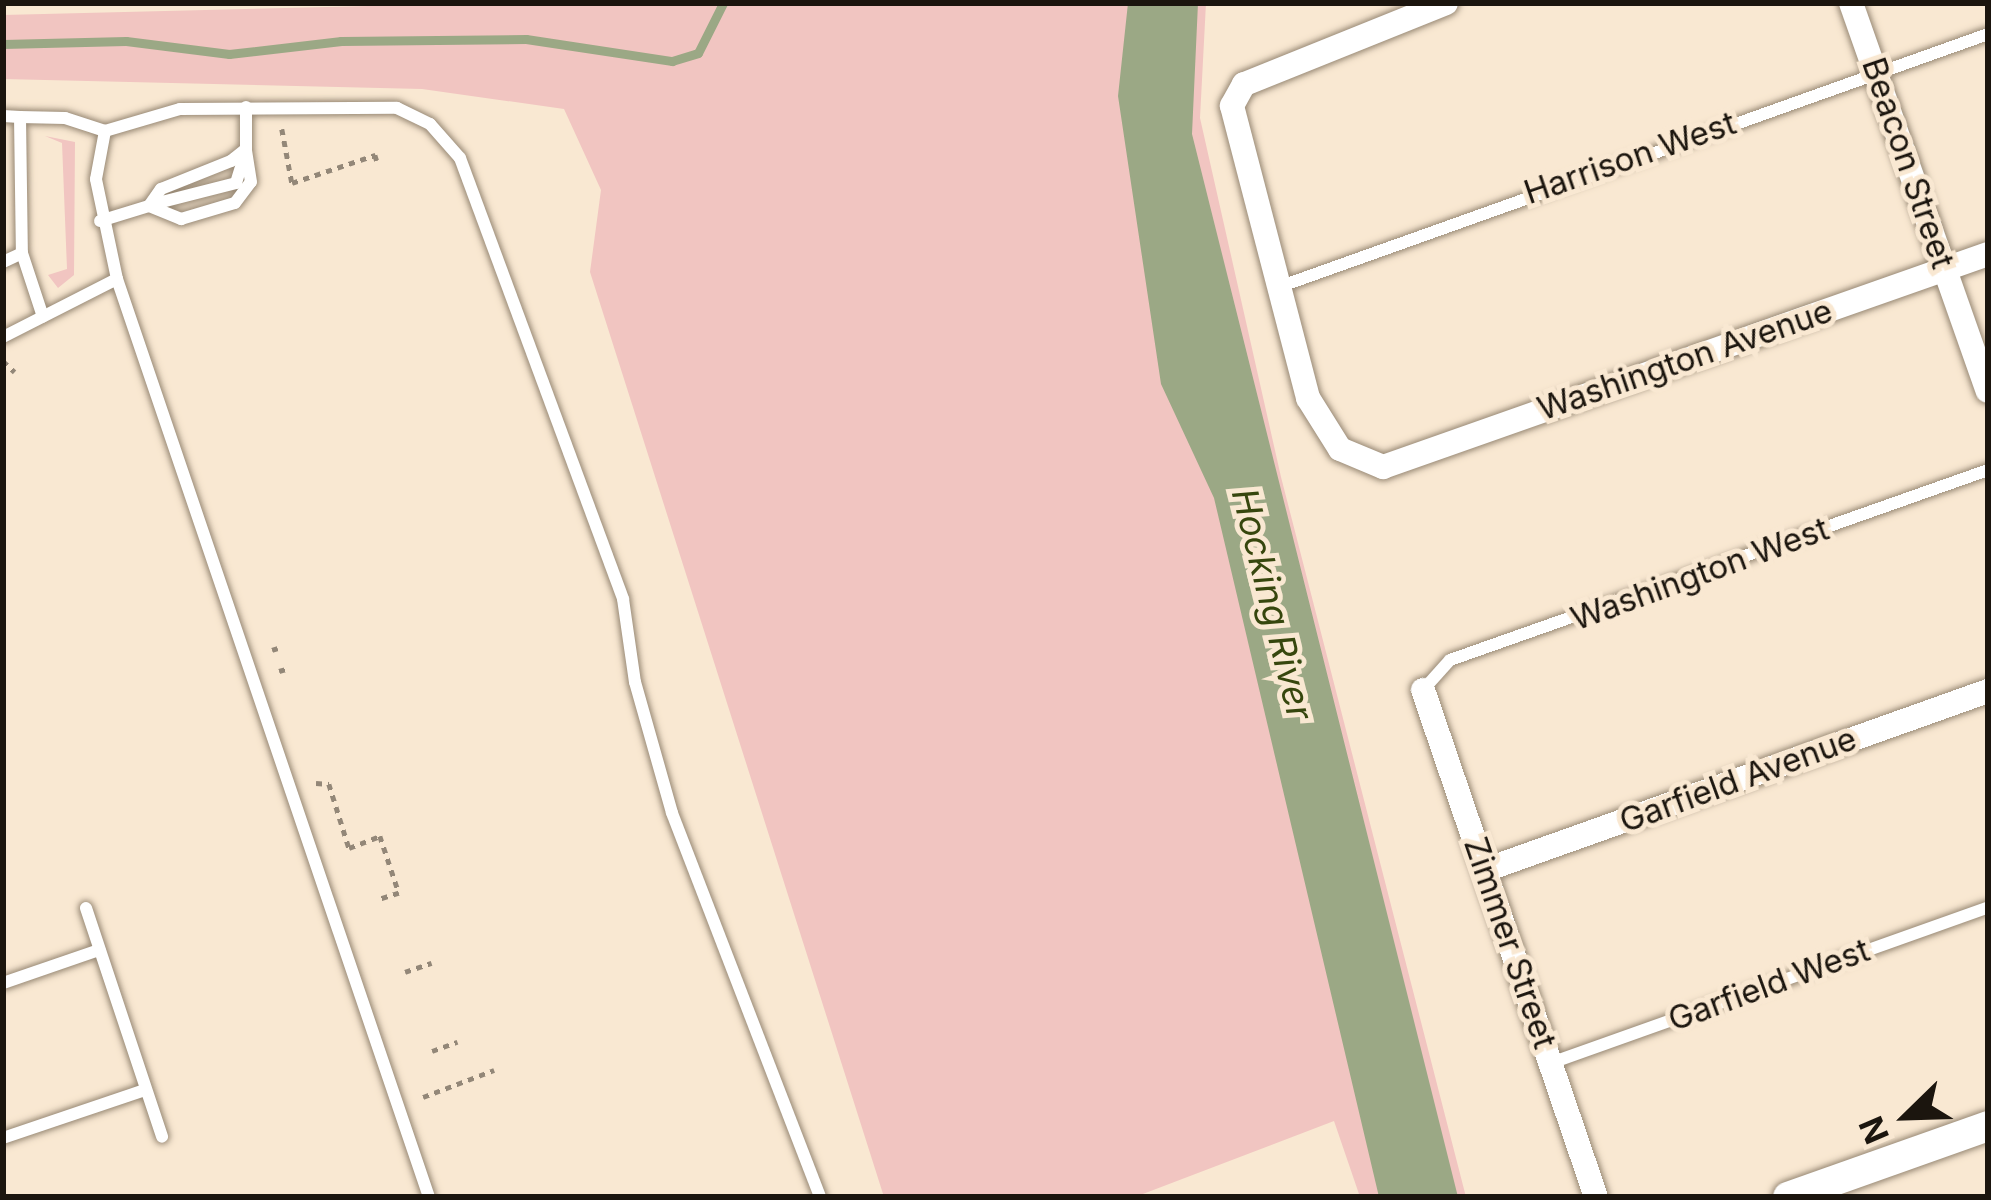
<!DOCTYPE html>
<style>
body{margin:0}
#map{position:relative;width:1991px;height:1200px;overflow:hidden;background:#f9e8d2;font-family:Inter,sans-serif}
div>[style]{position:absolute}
.green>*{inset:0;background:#f1c5c1}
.water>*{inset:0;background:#9ba885}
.stream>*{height:9px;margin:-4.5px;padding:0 4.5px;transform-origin:4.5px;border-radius:4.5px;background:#9ba885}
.path>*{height:4.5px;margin-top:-2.25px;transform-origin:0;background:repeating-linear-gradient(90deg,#938778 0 6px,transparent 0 12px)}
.roads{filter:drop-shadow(0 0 3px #988975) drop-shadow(0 0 3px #988975)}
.service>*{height:12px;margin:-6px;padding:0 6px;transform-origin:6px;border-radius:6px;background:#fff}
.minor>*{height:24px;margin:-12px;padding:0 12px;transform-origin:12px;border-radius:12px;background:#fff}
.tertiary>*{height:30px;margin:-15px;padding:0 15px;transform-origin:15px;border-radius:15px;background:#fff}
span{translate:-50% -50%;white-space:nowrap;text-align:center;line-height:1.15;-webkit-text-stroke:10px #f9e8d2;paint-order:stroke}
.street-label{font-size:33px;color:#1b150e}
.water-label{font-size:36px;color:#36460d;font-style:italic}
.frame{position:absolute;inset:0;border:6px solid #1b150e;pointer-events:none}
.north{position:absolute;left:1847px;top:1056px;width:120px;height:120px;-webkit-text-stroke:9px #f9e8d2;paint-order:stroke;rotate:247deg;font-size:33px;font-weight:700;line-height:48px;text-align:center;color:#1b150e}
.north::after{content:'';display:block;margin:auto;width:42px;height:54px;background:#1b150e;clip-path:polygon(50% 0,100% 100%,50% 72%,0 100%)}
</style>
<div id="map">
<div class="green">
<div style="clip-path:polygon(494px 3px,1206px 3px,1200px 118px,1281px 477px,1466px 1197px,1360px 1197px,1334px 1121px,1135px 1197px,884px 1197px,590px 272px,601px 190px,564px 109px,422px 89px,3px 79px,3px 15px)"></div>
<div style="clip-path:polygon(45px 136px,75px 142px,74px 275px,58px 288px,48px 275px,67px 269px,62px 143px)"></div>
</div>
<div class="water">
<div style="clip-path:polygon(1128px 3px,1198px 3px,1192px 134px,1458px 1197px,1379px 1197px,1214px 498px,1161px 384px,1118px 96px)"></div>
</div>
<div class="stream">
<div style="left:3px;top:44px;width:123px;rotate:-1.4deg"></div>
<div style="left:126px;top:41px;width:104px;rotate:7.2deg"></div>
<div style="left:229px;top:54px;width:113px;rotate:-6.6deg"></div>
<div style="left:341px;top:41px;width:185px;rotate:-0.6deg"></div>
<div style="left:526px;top:39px;width:148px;rotate:8.6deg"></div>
<div style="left:672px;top:61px;width:27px;rotate:-17deg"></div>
<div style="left:698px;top:53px;width:56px;rotate:-63.4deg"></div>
</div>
<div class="path">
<div style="left:282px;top:129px;width:55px;rotate:79.5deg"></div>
<div style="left:292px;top:183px;width:88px;rotate:-18.6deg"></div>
<div style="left:375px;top:155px;width:6px;rotate:72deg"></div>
<div style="left:3px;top:361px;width:16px;rotate:43deg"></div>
<div style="left:272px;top:650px;width:6px;rotate:-18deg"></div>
<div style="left:279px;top:671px;width:7px;rotate:-16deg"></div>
<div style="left:316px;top:783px;width:13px;rotate:4deg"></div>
<div style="left:329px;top:784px;width:67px;rotate:72.6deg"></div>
<div style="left:349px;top:848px;width:33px;rotate:-21deg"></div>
<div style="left:380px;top:836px;width:60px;rotate:71.6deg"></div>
<div style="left:399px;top:893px;width:20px;rotate:162deg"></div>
<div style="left:405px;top:972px;width:28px;rotate:-19deg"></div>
<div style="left:432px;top:1051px;width:27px;rotate:-20deg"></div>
<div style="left:423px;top:1097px;width:76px;rotate:-20.8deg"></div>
</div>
<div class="roads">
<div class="service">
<div style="left:3px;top:116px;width:17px;rotate:3deg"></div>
<div style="left:20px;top:117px;width:136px;rotate:89.2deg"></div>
<div style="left:105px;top:131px;width:78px;rotate:-16.3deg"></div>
<div style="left:180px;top:109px;width:217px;rotate:-0.3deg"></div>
<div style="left:397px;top:108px;width:37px;rotate:26deg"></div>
<div style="left:430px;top:124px;width:45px;rotate:48.6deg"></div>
<div style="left:460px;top:158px;width:470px;rotate:69.7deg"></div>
<div style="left:623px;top:599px;width:84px;rotate:81.8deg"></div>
<div style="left:635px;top:682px;width:136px;rotate:74.2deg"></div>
<div style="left:672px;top:813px;width:412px;rotate:68.9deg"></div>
<div style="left:150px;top:205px;width:89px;rotate:-14.3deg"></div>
<div style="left:236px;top:183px;width:28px;rotate:-73deg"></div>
<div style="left:149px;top:206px;width:35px;rotate:22deg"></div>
<div style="left:181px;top:219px;width:56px;rotate:-16.5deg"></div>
<div style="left:235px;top:203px;width:26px;rotate:-53deg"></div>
<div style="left:251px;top:182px;width:33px;rotate:-99deg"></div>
<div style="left:100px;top:221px;width:51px;rotate:-17deg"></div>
<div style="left:149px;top:206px;width:21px;rotate:-55deg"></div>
<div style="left:161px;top:189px;width:75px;rotate:-21.8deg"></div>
<div style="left:231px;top:161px;width:19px;rotate:-39deg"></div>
<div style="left:246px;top:149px;width:42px;rotate:-90deg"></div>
<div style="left:3px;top:262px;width:21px;rotate:-25deg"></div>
<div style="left:22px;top:253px;width:67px;rotate:71.8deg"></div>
<div style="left:117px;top:279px;width:970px;rotate:71.23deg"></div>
<div style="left:1276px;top:288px;width:756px;rotate:-19.63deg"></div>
<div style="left:3px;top:337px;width:128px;rotate:-27deg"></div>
<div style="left:117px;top:279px;width:102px;rotate:-101.9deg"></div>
<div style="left:96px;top:179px;width:49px;rotate:-79.4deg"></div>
<div style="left:105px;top:131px;width:42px;rotate:-162deg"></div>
<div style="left:65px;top:118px;width:45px;rotate:-178.7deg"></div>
<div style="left:1423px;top:690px;width:40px;rotate:-48deg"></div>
<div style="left:1450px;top:660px;width:571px;rotate:-19.45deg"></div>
<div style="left:86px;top:908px;width:241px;rotate:71.6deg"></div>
<div style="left:3px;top:983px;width:102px;rotate:-19deg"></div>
<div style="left:1551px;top:1063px;width:464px;rotate:-19.6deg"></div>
<div style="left:3px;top:1138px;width:150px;rotate:-18.7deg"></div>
</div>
<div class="minor">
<div style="left:1446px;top:3px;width:218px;rotate:158.1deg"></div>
<div style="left:1244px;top:84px;width:25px;rotate:119deg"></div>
<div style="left:1232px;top:106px;width:302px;rotate:75.4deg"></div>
<div style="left:1308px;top:398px;width:60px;rotate:57.9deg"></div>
<div style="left:1340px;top:449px;width:47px;rotate:22.7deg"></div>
<div style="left:1383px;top:467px;width:641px;rotate:-19.4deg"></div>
<div style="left:1851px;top:3px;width:411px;rotate:70.6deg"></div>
<div style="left:1423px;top:690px;width:536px;rotate:71.16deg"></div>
<div style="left:1488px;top:869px;width:531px;rotate:-19.6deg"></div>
</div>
<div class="tertiary">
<div style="left:1788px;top:1197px;width:212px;rotate:-19.5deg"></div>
</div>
</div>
<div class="street-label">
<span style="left:1630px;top:158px;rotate:-19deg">Harrison West</span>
<span style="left:1908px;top:163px;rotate:71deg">Beacon Street</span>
<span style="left:1685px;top:360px;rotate:-19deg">Washington Avenue</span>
<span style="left:1700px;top:574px;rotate:-20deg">Washington West</span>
<span style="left:1738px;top:780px;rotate:-20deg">Garfield Avenue</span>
<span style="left:1510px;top:943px;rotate:71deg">Zimmer Street</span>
<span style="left:1769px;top:985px;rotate:-20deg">Garfield West</span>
</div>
<div class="water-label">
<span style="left:1272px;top:604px;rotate:76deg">Hocking River</span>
</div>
<div class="frame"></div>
<div class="north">N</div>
</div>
